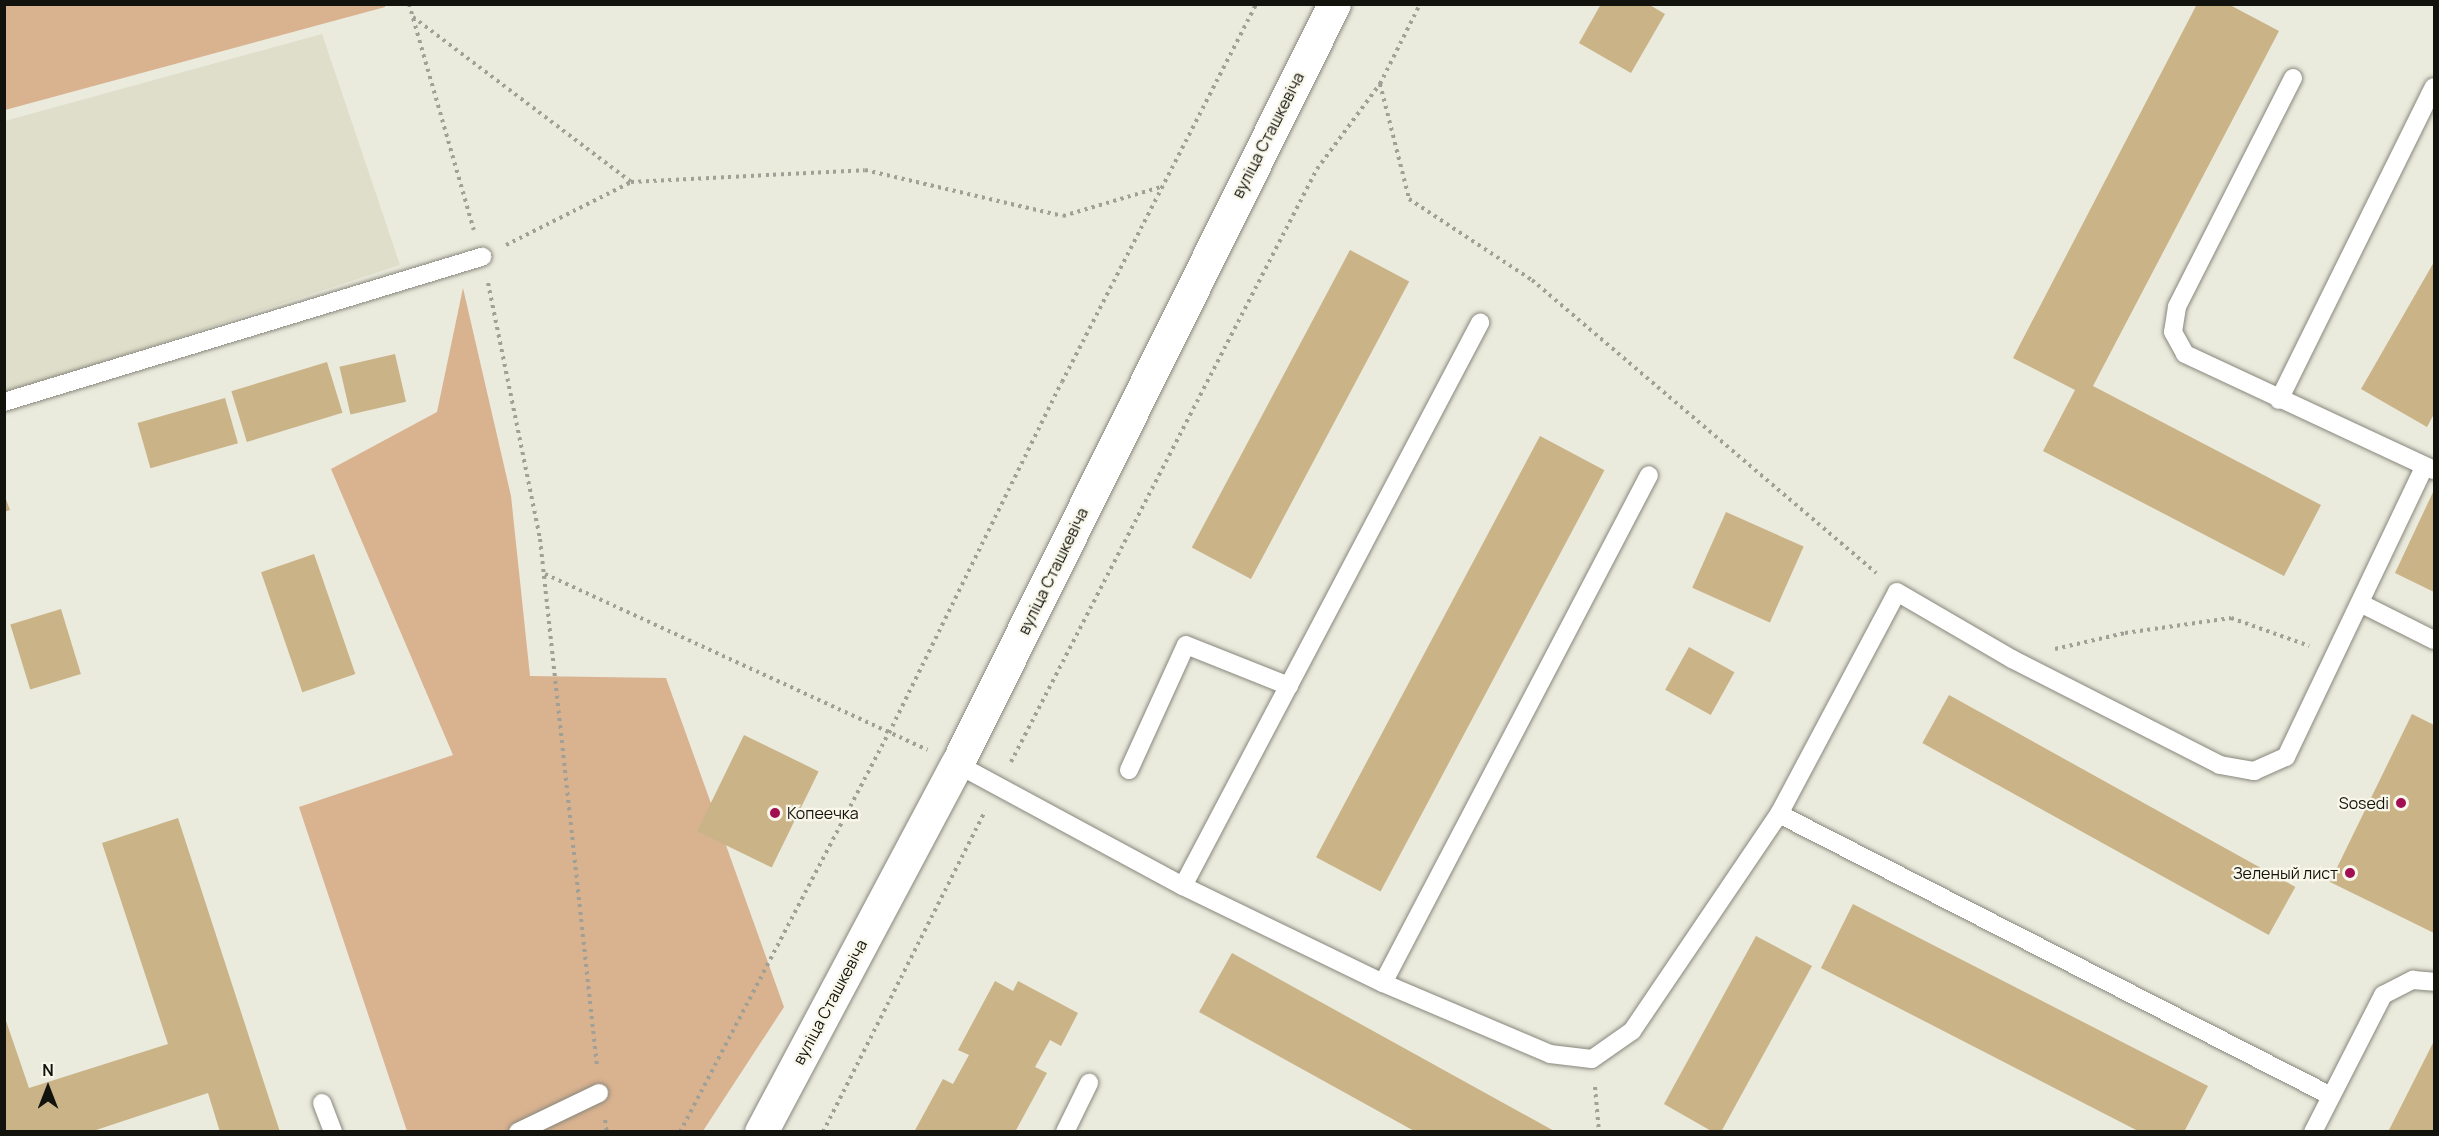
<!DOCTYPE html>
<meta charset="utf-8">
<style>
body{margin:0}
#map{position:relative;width:2439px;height:1136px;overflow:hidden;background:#eaeadd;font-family:Manrope,sans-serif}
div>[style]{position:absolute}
.built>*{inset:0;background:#dfdeca}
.forest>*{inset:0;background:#d9b290}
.building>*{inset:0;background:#cab387;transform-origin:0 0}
.path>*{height:4px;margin-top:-2px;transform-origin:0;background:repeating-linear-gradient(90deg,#a0a096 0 3px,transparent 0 7.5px)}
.roads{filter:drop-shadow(0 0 2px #88877c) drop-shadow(0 0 2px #88877c)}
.lane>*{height:18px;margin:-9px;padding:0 9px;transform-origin:9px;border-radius:9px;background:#fff}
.street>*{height:33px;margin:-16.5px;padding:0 16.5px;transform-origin:16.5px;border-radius:16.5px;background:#fff}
.dots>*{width:16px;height:16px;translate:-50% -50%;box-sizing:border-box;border:3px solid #f8f7ea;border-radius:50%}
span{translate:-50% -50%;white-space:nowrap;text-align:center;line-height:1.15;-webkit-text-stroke:4.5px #f8f7ea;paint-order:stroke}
.street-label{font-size:16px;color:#13130e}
.poi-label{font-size:16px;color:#13130e}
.right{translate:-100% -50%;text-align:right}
.left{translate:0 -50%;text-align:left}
.frame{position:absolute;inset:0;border:6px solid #13130e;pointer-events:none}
.north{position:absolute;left:18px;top:1058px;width:60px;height:60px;-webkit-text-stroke:4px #f8f7ea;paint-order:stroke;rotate:0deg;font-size:16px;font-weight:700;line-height:24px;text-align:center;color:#13130e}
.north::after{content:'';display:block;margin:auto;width:21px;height:27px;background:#13130e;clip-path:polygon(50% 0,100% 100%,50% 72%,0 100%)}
</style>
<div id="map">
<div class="built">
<div style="clip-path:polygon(322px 34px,400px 265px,5px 394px,5px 121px)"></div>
</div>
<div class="forest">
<div style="clip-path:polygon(385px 5px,385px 7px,5px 110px,5px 5px)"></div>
<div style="clip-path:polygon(463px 288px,511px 496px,530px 676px,666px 678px,784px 1007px,703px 1131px,407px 1131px,299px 807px,453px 755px,331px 469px,437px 412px)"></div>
</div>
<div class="building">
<div style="clip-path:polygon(1601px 4px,1648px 4px,1665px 14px,1631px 73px,1579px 43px)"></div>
<div style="clip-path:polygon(2197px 4px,2228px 4px,2279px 31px,2093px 386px,2321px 505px,2284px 576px,2043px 451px,2075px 390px,2013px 358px)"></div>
<div style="left:1350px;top:250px;width:67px;height:337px;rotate:28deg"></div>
<div style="clip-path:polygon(2434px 262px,2434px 414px,2427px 427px,2361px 389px)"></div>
<div style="left:395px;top:354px;width:49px;height:57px;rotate:77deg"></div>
<div style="left:327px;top:362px;width:53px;height:100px;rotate:73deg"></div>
<div style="left:225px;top:398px;width:47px;height:91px;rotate:74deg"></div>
<div style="left:1540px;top:436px;width:73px;height:477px;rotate:28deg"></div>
<div style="clip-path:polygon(2434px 490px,2434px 592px,2395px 573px)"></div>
<div style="clip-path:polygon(4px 494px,10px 510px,4px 512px)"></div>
<div style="left:1726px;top:512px;width:85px;height:83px;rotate:24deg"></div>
<div style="left:314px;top:554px;width:127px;height:56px;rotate:71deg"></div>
<div style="left:61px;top:609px;width:68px;height:53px;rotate:73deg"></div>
<div style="left:1689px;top:647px;width:52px;height:49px;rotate:29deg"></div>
<div style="left:1949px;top:695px;width:396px;height:55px;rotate:29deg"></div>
<div style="clip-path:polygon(2412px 714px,2434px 725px,2434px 933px,2330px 882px)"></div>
<div style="left:744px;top:735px;width:83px;height:107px;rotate:26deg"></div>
<div style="clip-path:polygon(178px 818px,280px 1132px,220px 1132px,208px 1093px,90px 1132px,4px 1132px,4px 1015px,29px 1088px,168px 1044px,102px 843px)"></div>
<div style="clip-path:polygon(1853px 904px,2208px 1086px,2184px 1132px,2140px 1132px,1821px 968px)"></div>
<div style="clip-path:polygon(1756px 936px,1812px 966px,1721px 1132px,1713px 1132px,1664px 1104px)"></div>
<div style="clip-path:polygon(1232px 953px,1556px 1132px,1416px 1132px,1199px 1012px)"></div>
<div style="clip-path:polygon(995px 981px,1013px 991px,1018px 981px,1078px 1013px,1061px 1046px,1050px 1040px,1035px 1067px,1047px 1073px,1015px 1132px,914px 1132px,943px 1079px,953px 1084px,969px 1055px,958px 1050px)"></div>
<div style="clip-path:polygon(2434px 1041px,2434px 1132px,2388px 1132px)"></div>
</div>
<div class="path">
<div style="left:409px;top:4px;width:235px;rotate:74deg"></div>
<div style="left:413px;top:17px;width:273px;rotate:37.1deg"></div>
<div style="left:631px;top:182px;width:234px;rotate:-2.9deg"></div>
<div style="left:865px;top:170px;width:203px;rotate:13.1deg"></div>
<div style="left:1063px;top:216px;width:105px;rotate:-16.5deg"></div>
<div style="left:1380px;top:84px;width:119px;rotate:75.8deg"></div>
<div style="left:1409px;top:199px;width:147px;rotate:33.4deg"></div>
<div style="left:1532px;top:280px;width:452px;rotate:40.4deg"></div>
<div style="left:506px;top:245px;width:140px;rotate:-26.7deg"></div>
<div style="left:488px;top:283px;width:261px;rotate:78.5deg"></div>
<div style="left:540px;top:539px;width:530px;rotate:83.83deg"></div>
<div style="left:545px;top:574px;width:421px;rotate:24.7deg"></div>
<div style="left:2055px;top:649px;width:72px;rotate:-12.9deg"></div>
<div style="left:2125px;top:633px;width:107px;rotate:-8.1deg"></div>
<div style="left:2231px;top:618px;width:83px;rotate:19.7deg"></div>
<div style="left:1011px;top:762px;width:667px;rotate:-62.71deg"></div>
<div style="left:1317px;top:169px;width:106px;rotate:-53.5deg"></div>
<div style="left:1380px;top:84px;width:89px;rotate:-63.4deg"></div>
<div style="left:1595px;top:1087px;width:45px;rotate:84.9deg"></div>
<div style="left:605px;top:1120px;width:12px;rotate:81deg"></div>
<div style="left:680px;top:1132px;width:450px;rotate:-62.4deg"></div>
<div style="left:889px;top:733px;width:391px;rotate:-63.8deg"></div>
<div style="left:1062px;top:382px;width:425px;rotate:-62.8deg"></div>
<div style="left:823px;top:1132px;width:360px;rotate:-63.2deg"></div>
</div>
<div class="roads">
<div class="lane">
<div style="left:2293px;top:78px;width:257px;rotate:116.9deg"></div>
<div style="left:2177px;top:307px;width:25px;rotate:99deg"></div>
<div style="left:2173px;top:332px;width:25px;rotate:61deg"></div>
<div style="left:2185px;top:354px;width:275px;rotate:25deg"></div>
<div style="left:2279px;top:400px;width:349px;rotate:-63.7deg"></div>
<div style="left:4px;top:402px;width:500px;rotate:-16.9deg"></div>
<div style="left:2360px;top:603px;width:83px;rotate:26.6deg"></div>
<div style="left:957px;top:764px;width:257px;rotate:28.4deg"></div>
<div style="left:1183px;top:886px;width:222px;rotate:25.9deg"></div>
<div style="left:1383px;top:983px;width:181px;rotate:23deg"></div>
<div style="left:1550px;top:1054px;width:42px;rotate:6.8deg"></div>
<div style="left:1592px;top:1059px;width:49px;rotate:-35deg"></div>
<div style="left:1632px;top:1031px;width:262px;rotate:-55.9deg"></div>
<div style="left:1779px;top:814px;width:251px;rotate:-62deg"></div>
<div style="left:1897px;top:592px;width:133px;rotate:30.2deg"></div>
<div style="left:2012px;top:659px;width:233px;rotate:27deg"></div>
<div style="left:2220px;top:765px;width:35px;rotate:10deg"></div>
<div style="left:2254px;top:771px;width:35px;rotate:-24deg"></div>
<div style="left:2286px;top:757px;width:322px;rotate:-64.5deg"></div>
<div style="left:1129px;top:770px;width:137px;rotate:-65.5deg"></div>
<div style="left:1186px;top:645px;width:111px;rotate:21.7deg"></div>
<div style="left:1779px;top:814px;width:620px;rotate:27.06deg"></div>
<div style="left:1183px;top:886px;width:637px;rotate:-62.19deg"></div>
<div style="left:1383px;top:983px;width:573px;rotate:-62.36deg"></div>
<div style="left:322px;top:1103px;width:31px;rotate:69deg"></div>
<div style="left:518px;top:1132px;width:90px;rotate:-25.7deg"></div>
<div style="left:1065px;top:1132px;width:55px;rotate:-63.9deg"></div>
<div style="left:2313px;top:1132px;width:154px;rotate:-62.9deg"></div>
<div style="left:2383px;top:995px;width:34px;rotate:-27deg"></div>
<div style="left:2413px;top:980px;width:21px;rotate:5deg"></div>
</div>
<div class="street">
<div style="left:761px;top:1132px;width:417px;rotate:-62deg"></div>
<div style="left:957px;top:764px;width:848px;rotate:-63.62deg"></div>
</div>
</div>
<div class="dots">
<div style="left:2401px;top:803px;background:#a10e52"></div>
<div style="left:775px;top:813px;background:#a10e52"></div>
<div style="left:2350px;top:873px;background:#a10e52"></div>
</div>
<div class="street-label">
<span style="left:1268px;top:135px;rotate:-63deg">вуліца Сташкевіча</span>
<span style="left:1053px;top:571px;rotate:-64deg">вуліца Сташкевіча</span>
<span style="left:830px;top:1002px;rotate:-62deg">вуліца Сташкевіча</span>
</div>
<div class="poi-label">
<span class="right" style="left:2389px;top:803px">Sosedi</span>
<span class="left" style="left:787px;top:813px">Копеечка</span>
<span class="right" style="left:2338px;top:873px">Зеленый лист</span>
</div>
<div class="frame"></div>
<div class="north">N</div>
</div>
